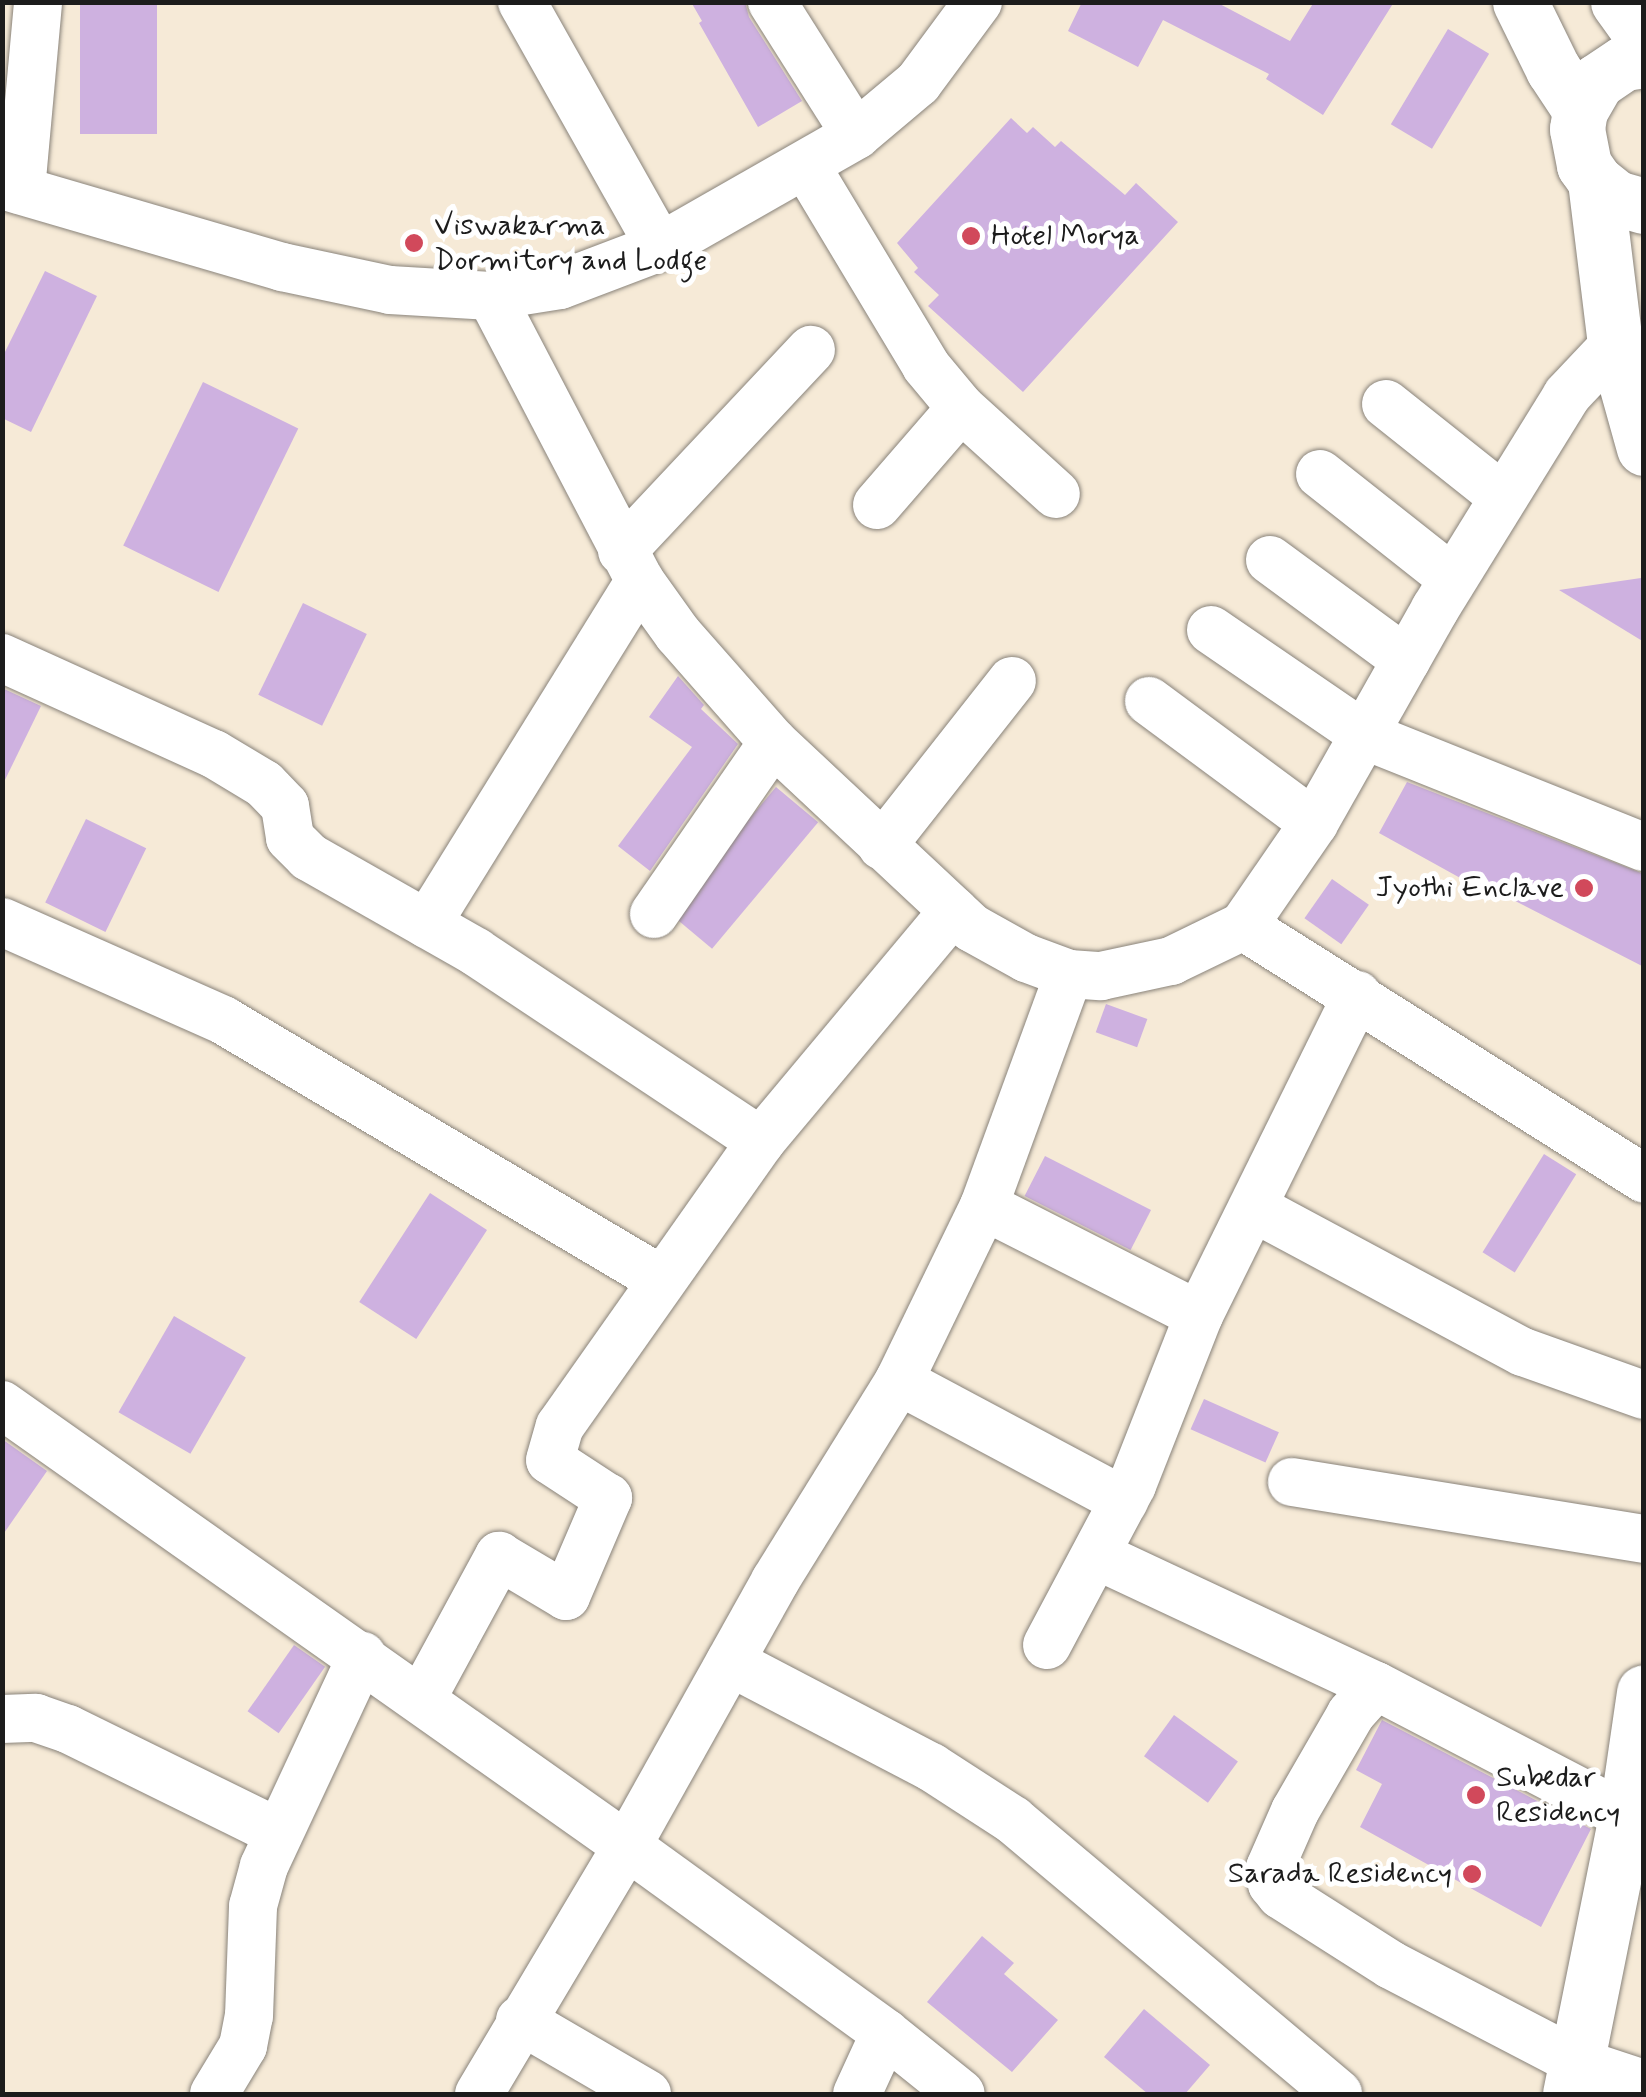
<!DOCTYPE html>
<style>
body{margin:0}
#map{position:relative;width:1646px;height:2097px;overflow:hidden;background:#f6ead7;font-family:Mynerve,sans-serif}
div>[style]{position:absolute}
.building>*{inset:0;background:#ceb1e0;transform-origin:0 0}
.roads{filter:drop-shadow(0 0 2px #89837a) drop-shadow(0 0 2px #89837a)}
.minor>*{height:48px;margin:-24px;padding:0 24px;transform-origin:24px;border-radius:24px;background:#fff}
.major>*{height:55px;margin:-27.5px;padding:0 27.5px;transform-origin:27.5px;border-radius:27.5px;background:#fff}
.dots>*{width:28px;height:28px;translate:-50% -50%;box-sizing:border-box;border:5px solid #fff;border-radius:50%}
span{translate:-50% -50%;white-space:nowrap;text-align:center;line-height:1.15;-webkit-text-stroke:10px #fff;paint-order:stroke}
.poi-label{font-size:30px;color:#1c1c1c}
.left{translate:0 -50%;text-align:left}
.right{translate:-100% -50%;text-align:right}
.frame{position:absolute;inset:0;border:5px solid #1c1c1c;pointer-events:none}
</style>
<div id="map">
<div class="building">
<div style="left:80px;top:2px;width:77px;height:132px"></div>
<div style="clip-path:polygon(691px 2px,745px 2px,749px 17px,802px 101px,758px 127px,699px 23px,702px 21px)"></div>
<div style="clip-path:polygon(1082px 2px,1216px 2px,1290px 41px,1314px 2px,1394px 2px,1323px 115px,1266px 79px,1269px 74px,1163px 20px,1138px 67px,1068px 31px)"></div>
<div style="left:1448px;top:29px;width:48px;height:111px;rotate:31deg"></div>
<div style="clip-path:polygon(1011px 118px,1027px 133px,1033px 127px,1055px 147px,1061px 141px,1125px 195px,1136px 183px,1178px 222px,1023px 392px,928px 306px,939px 295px,914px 272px,918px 268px,897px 243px)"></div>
<div style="clip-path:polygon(45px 271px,97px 296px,31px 432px,2px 418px,2px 358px)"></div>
<div style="left:203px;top:382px;width:106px;height:182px;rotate:26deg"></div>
<div style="clip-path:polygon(1641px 578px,1644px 642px,1559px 590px)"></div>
<div style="left:303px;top:603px;width:71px;height:102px;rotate:26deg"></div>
<div style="clip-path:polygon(678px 676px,704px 705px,701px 709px,738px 744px,650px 871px,618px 846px,692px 747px,649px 717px)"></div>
<div style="clip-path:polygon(2px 688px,41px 706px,2px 786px)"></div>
<div style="clip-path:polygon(1407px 782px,1644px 874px,1644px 967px,1484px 885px,1482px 890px,1379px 833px)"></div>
<div style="left:776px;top:787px;width:55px;height:165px;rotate:40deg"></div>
<div style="left:86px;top:819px;width:67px;height:93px;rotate:26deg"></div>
<div style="left:1332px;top:879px;width:45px;height:48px;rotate:35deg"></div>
<div style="left:1106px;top:1004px;width:44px;height:30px;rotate:20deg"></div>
<div style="left:1544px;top:1154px;width:38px;height:116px;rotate:32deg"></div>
<div style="left:1045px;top:1156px;width:119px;height:45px;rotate:27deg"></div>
<div style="left:430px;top:1193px;width:68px;height:130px;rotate:33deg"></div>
<div style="left:174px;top:1316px;width:83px;height:111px;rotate:30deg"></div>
<div style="left:1204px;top:1399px;width:82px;height:33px;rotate:24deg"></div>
<div style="clip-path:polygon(2px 1439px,47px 1471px,2px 1536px)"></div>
<div style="left:294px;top:1645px;width:38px;height:81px;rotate:35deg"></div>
<div style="left:1174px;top:1715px;width:79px;height:51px;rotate:36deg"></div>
<div style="clip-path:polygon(1382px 1720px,1591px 1829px,1541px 1927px,1360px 1827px,1382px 1784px,1356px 1770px)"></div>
<div style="clip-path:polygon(982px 1936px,1014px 1963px,1004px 1974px,1058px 2020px,1012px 2072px,927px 2002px)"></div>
<div style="clip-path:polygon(1144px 2009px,1210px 2065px,1185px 2094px,1148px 2094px,1104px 2057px)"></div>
</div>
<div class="roads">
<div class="minor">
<div style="left:522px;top:2px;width:281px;rotate:60.6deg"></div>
<div style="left:772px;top:2px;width:157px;rotate:57.7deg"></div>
<div style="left:806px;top:166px;width:233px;rotate:59deg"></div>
<div style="left:926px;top:366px;width:55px;rotate:50.2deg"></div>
<div style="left:961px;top:408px;width:128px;rotate:42.2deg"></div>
<div style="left:2px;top:185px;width:292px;rotate:16.3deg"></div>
<div style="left:282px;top:267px;width:110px;rotate:12deg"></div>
<div style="left:390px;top:290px;width:101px;rotate:3.4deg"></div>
<div style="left:491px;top:296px;width:70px;rotate:-9.1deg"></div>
<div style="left:560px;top:285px;width:107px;rotate:-20.8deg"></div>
<div style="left:660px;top:247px;width:226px;rotate:-29.7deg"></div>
<div style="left:856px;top:135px;width:81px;rotate:-40deg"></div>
<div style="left:918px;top:83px;width:101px;rotate:-53.5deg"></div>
<div style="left:21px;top:190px;width:189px;rotate:-84.8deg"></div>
<div style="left:491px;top:296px;width:322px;rotate:62.4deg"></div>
<div style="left:640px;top:581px;width:65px;rotate:54.4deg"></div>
<div style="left:678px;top:634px;width:144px;rotate:48.7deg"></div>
<div style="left:773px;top:742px;width:272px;rotate:43.1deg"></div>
<div style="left:972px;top:928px;width:62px;rotate:29.1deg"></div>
<div style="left:1026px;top:958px;width:46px;rotate:20.4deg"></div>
<div style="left:1069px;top:974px;width:32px;rotate:4deg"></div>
<div style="left:1101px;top:976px;width:72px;rotate:-12.1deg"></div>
<div style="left:1171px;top:961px;width:80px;rotate:-25.9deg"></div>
<div style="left:1243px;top:926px;width:125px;rotate:-55.4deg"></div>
<div style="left:1314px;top:823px;width:246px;rotate:-60.5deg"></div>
<div style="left:1435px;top:609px;width:251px;rotate:-58.3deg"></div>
<div style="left:1567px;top:395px;width:70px;rotate:-46.7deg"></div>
<div style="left:1386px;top:404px;width:149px;rotate:38.5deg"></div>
<div style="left:1320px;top:474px;width:169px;rotate:38.3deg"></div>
<div style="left:877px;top:505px;width:128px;rotate:-49.1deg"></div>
<div style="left:622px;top:551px;width:276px;rotate:-46.8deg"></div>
<div style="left:1270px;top:560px;width:169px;rotate:36.3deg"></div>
<div style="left:1211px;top:630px;width:188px;rotate:34.4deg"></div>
<div style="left:1366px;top:736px;width:299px;rotate:21.8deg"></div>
<div style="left:2px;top:658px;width:233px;rotate:24.4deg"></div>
<div style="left:214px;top:754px;width:58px;rotate:31deg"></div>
<div style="left:264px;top:784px;width:30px;rotate:46deg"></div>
<div style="left:285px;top:806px;width:32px;rotate:81deg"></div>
<div style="left:290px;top:838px;width:27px;rotate:45deg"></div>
<div style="left:309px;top:857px;width:192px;rotate:29.6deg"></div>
<div style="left:476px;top:952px;width:342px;rotate:33.6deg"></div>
<div style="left:1149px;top:701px;width:205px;rotate:36.5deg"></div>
<div style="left:882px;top:846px;width:210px;rotate:-51.8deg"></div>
<div style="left:654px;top:914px;width:209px;rotate:-55.3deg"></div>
<div style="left:2px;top:922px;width:242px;rotate:23.9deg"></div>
<div style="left:223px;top:1020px;width:508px;rotate:30.65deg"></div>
<div style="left:427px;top:924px;width:404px;rotate:-58.2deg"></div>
<div style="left:1243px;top:926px;width:474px;rotate:32.2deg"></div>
<div style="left:984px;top:1206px;width:241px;rotate:26.9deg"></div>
<div style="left:1254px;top:1208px;width:305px;rotate:28.2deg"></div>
<div style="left:1523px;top:1352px;width:128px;rotate:19.6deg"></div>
<div style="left:899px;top:1381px;width:255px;rotate:28.1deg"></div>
<div style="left:2px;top:1405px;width:765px;rotate:35.21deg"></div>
<div style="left:627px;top:1846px;width:319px;rotate:35.9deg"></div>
<div style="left:885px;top:2033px;width:97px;rotate:38.8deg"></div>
<div style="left:1292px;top:1482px;width:357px;rotate:9.2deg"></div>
<div style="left:1096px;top:1555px;width:309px;rotate:25.1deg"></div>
<div style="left:1047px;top:1645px;width:181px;rotate:-62deg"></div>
<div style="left:1132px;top:1485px;width:183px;rotate:-68.5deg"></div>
<div style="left:1199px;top:1315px;width:357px;rotate:-63.7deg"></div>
<div style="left:730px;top:1662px;width:227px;rotate:27.6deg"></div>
<div style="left:931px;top:1767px;width:98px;rotate:32.9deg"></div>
<div style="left:1013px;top:1820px;width:425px;rotate:40.1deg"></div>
<div style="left:422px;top:1698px;width:162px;rotate:-61.5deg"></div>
<div style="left:499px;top:1556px;width:78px;rotate:30.8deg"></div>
<div style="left:566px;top:1596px;width:107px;rotate:-66.8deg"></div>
<div style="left:608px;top:1498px;width:69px;rotate:-146.8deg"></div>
<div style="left:550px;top:1460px;width:35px;rotate:-74deg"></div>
<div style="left:560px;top:1426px;width:349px;rotate:-54.8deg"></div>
<div style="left:761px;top:1141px;width:300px;rotate:-50.1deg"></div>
<div style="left:2px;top:1719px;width:34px;rotate:-2deg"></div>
<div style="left:36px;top:1718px;width:34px;rotate:19deg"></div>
<div style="left:68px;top:1729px;width:233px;rotate:26.2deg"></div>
<div style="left:1626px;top:1816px;width:282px;rotate:-152.5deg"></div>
<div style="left:1376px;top:1686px;width:38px;rotate:132deg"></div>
<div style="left:1351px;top:1714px;width:112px;rotate:120deg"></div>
<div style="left:1295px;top:1811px;width:62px;rotate:113.7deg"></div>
<div style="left:1270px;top:1868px;width:16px;rotate:83deg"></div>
<div style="left:1272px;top:1884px;width:14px;rotate:51deg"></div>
<div style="left:1281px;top:1895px;width:130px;rotate:32.5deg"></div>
<div style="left:1391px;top:1965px;width:210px;rotate:27.5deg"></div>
<div style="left:1577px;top:2062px;width:71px;rotate:18.2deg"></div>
<div style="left:520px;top:2020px;width:147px;rotate:30.2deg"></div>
<div style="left:214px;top:2094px;width:56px;rotate:-58.9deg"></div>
<div style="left:243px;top:2046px;width:31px;rotate:-79deg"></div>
<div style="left:249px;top:2016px;width:110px;rotate:-87.9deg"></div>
<div style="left:253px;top:1906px;width:41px;rotate:-74.6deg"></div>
<div style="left:264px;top:1866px;width:232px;rotate:-65deg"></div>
<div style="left:479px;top:2094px;width:289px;rotate:-59.2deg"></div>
<div style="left:627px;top:1846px;width:304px;rotate:-60.8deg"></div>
<div style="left:775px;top:1581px;width:235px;rotate:-58.2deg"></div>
<div style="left:899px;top:1381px;width:195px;rotate:-64.1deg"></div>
<div style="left:984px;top:1206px;width:247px;rotate:-69.9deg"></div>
<div style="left:857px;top:2094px;width:67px;rotate:-65.3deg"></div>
</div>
<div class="major">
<div style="left:1520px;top:2px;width:75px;rotate:63.8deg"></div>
<div style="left:1553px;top:69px;width:49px;rotate:56.6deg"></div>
<div style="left:1618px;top:2px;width:44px;rotate:54.2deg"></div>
<div style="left:1644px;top:60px;width:20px;rotate:171deg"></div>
<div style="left:1624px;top:63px;width:32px;rotate:146deg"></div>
<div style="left:1597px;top:81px;width:34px;rotate:120deg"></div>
<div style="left:1580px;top:110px;width:19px;rotate:99deg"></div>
<div style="left:1577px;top:129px;width:37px;rotate:79deg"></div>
<div style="left:1584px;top:165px;width:19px;rotate:55deg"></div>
<div style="left:1595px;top:181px;width:27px;rotate:39deg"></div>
<div style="left:1616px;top:198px;width:29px;rotate:16deg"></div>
<div style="left:1595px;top:181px;width:164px;rotate:83deg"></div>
<div style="left:1615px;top:344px;width:108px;rotate:74.4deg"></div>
<div style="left:1570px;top:2094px;width:284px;rotate:-78.6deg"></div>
<div style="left:1626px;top:1816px;width:125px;rotate:-81.7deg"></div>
</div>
</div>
<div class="dots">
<div style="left:971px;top:236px;background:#d1495b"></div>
<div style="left:414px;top:243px;background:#d1495b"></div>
<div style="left:1584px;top:888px;background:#d1495b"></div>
<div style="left:1476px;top:1795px;background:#d1495b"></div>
<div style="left:1472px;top:1874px;background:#d1495b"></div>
</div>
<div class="poi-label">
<span class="left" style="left:434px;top:243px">Viswakarma<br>Dormitory and Lodge</span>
<span class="left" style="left:991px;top:236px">Hotel Morya</span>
<span class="right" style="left:1564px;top:888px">Jyothi Enclave</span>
<span class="left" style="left:1496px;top:1795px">Subedar<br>Residency</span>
<span class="right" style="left:1452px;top:1874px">Sarada Residency</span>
</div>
<div class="frame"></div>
</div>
